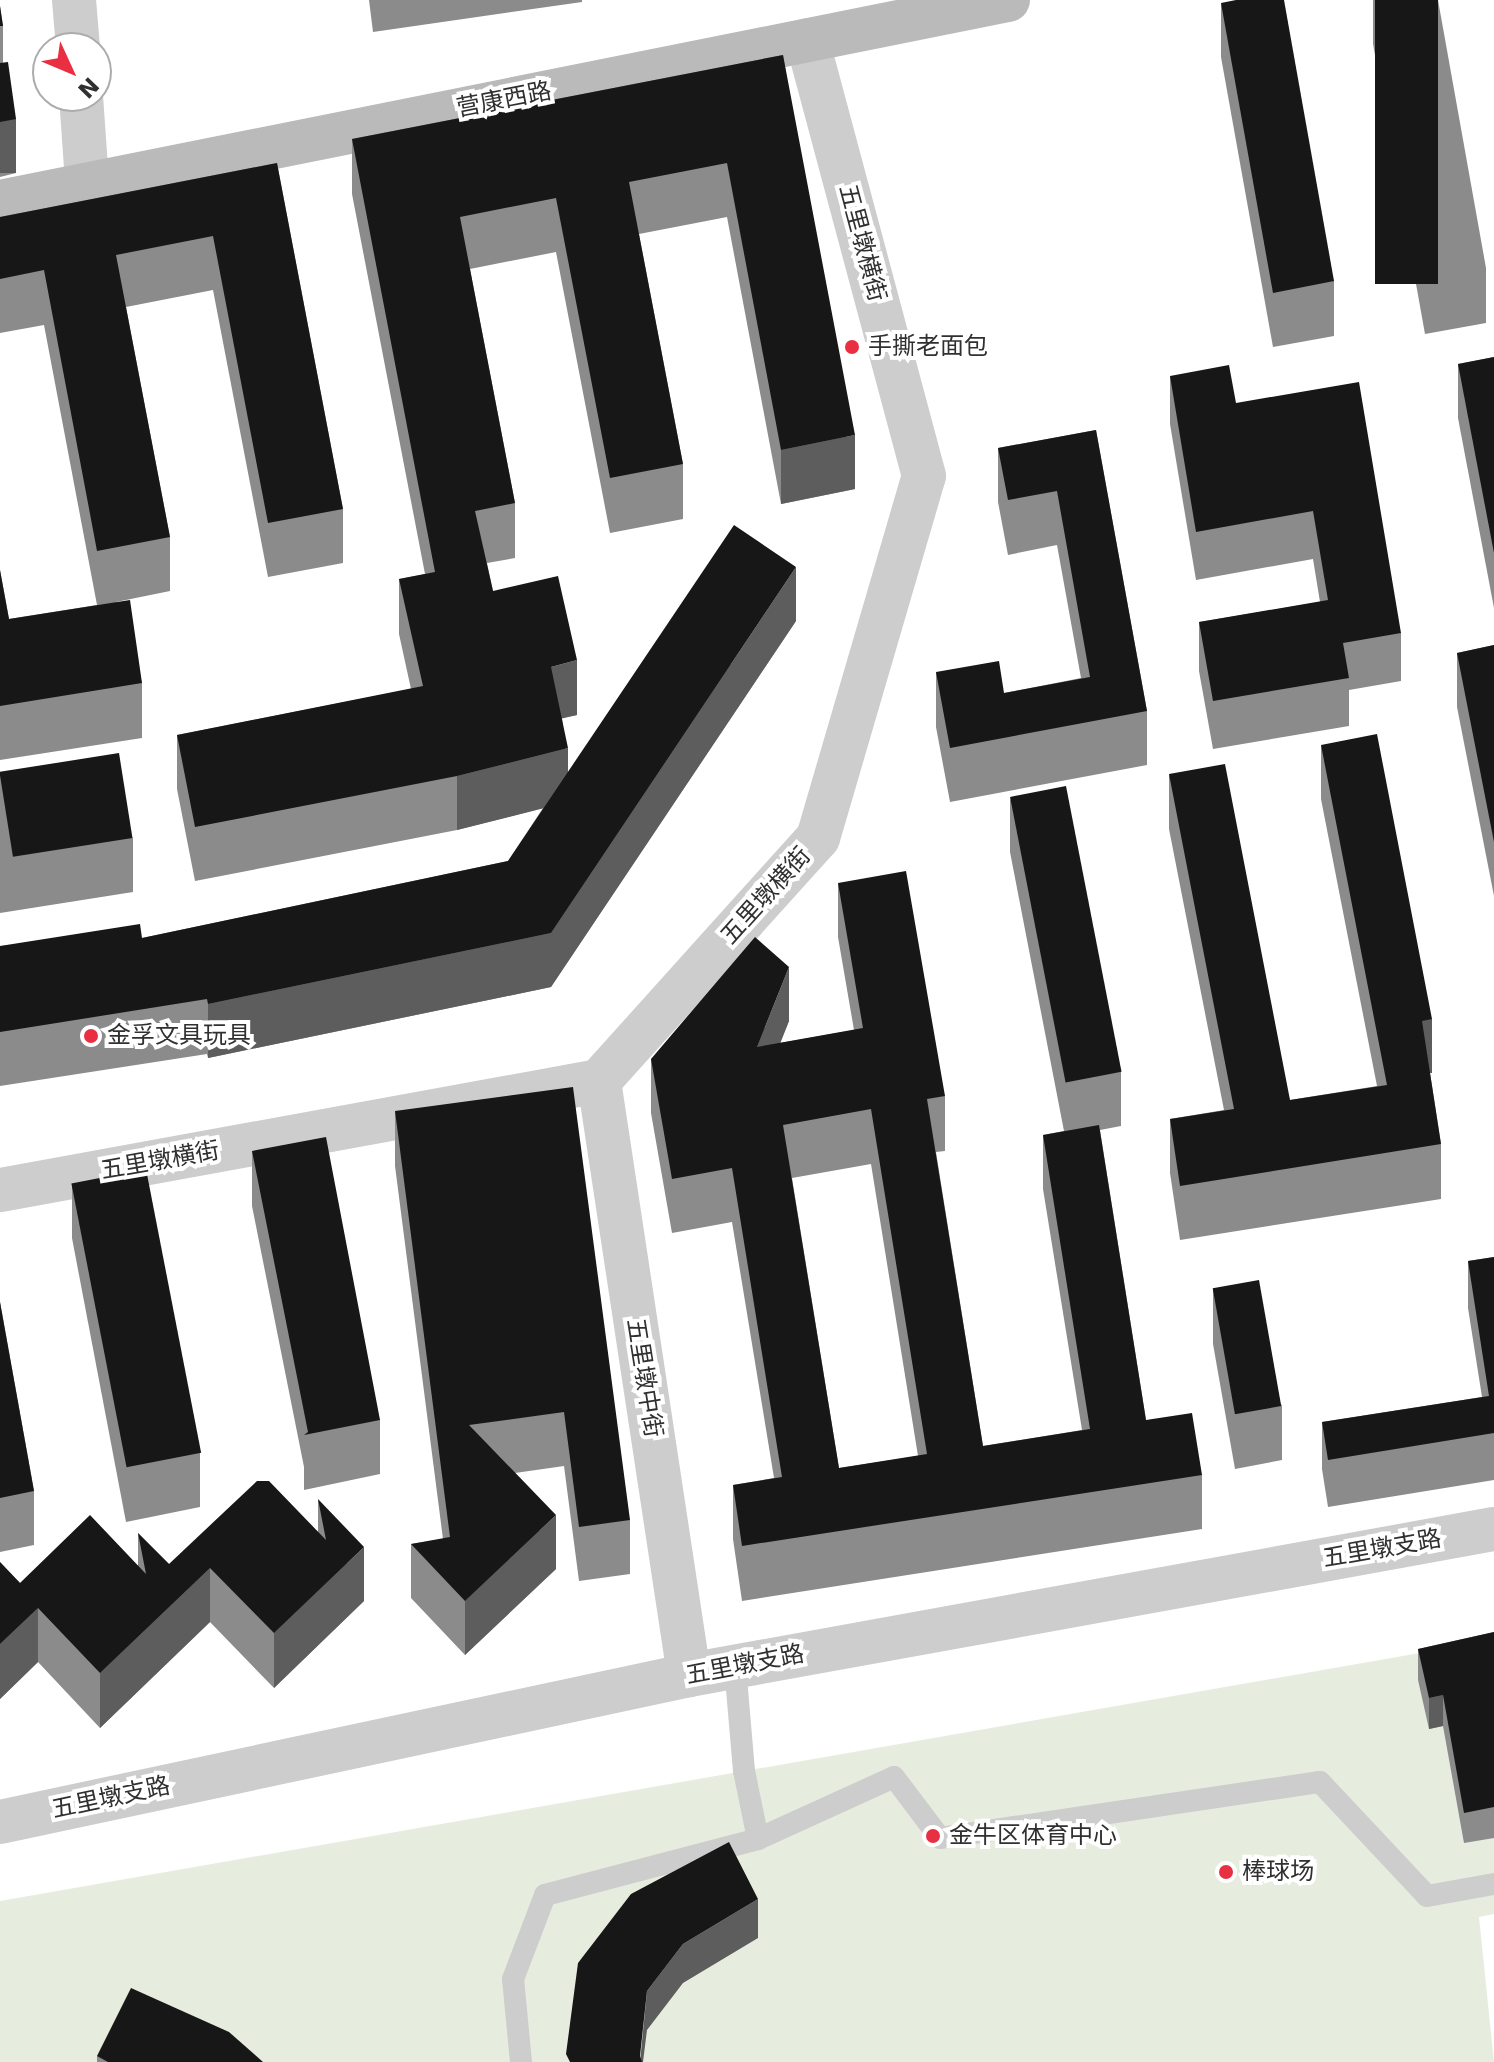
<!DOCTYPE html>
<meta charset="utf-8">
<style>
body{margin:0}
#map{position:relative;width:1494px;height:2062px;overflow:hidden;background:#fff;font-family:"DejaVu Sans","Noto Sans SC",sans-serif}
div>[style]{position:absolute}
.green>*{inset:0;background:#e6edde}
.lane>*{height:22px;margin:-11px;padding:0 11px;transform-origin:11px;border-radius:11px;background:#cdcdcd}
.street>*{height:44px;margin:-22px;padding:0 22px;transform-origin:22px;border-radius:22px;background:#cdcdcd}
.secondary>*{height:44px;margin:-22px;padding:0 22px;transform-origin:22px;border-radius:22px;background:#bababa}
.wall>*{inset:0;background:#8b8b8b}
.shaded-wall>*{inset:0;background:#5d5d5d;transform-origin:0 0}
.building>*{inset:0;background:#171717;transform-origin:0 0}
.dots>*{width:22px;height:22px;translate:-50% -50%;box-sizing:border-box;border:4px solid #fff;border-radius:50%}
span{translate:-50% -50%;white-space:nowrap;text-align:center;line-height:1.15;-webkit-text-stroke:8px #fff;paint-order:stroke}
.street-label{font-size:24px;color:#303030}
.poi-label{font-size:24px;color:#303030}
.left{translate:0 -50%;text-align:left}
.north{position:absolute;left:32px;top:32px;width:80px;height:80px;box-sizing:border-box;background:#fff;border:2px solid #acacac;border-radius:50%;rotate:134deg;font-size:22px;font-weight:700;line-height:32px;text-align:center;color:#303030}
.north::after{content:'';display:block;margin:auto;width:28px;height:36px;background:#e92f42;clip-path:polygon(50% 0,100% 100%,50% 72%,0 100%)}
</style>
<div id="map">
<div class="green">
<div style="clip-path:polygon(1494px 1640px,1494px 1914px,1479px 1917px,1494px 2062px,0 2062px,0 1901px)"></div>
</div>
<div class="lane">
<div style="left:758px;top:1839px;width:149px;rotate:-24.5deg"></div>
<div style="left:894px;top:1777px;width:76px;rotate:53deg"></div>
<div style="left:940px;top:1838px;width:384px;rotate:-8.4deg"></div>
<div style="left:1320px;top:1782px;width:156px;rotate:46.8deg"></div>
<div style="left:1427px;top:1896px;width:68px;rotate:-10.2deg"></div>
<div style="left:521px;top:2062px;width:83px;rotate:-95.5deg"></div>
<div style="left:513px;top:1979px;width:90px;rotate:-69.1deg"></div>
<div style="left:545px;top:1895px;width:220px;rotate:-14.7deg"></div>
<div style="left:758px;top:1839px;width:69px;rotate:-101.6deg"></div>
<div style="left:744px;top:1771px;width:105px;rotate:-94.9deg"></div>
</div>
<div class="street">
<div style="left:74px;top:0;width:48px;rotate:85.2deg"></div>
<div style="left:81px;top:96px;width:86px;rotate:86deg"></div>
<div style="left:599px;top:1081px;width:601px;rotate:81.38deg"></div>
<div style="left:0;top:1190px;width:609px;rotate:-10.31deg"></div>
<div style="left:599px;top:1081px;width:327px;rotate:-48deg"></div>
<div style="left:818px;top:838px;width:377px;rotate:-73.7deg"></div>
<div style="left:924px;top:476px;width:451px;rotate:-105deg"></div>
<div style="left:0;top:1822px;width:705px;rotate:-12.04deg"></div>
<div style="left:689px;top:1675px;width:818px;rotate:-10.28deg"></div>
</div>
<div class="secondary">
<div style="left:0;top:202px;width:1028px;rotate:-11.33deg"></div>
</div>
<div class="wall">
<div style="clip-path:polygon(369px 0,582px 0,582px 2px,373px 32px)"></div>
<div style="clip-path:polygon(1373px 0,1438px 0,1486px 268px,1486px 323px,1425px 334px,1373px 44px)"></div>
<div style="clip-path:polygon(1221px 3px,1334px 281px,1334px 336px,1273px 347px,1221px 57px)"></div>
<div style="clip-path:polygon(0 6px,3px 26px,3px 63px,16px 173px,0 177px)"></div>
<div style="clip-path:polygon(783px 55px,855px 489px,781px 504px,727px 217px,639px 234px,683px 464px,683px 519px,610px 533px,556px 252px,470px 269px,515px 503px,515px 558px,487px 563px,493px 591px,577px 715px,562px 718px,568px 772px,796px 621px,551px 987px,208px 1058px,207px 1054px,0 1086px,0 946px,142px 938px,508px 861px,543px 808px,457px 830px,195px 881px,177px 789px,177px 735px,411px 689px,399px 634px,399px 579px,425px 574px,352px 194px,352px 139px)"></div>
<div style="clip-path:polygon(277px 163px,343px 509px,343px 563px,268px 577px,213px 290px,126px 307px,170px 537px,170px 591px,116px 602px,142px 683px,142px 738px,0 760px,0 570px,9px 619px,97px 605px,44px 325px,0 333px,0 217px)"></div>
<div style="clip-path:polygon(1494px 357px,1494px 608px,1458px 418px,1458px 364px)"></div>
<div style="clip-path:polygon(1170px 376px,1236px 403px,1401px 633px,1401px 681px,1349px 690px,1349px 726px,1213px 749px,1199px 671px,1199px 622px,1320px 602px,1313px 559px,1196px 580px,1170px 424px)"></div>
<div style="clip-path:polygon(1096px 430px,1147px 711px,1147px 765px,950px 802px,936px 727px,936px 672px,1004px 693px,1081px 678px,1057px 545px,1008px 555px,998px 502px,998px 448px)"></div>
<div style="clip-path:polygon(1494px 645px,1494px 896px,1457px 707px,1457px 653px)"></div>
<div style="clip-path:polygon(1321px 745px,1432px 1073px,1430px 1073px,1441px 1144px,1441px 1199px,1180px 1240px,1170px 1173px,1170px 1119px,1224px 1110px,1169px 829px,1169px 774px,1290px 1100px,1377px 1086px,1321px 799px)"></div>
<div style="clip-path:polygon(0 772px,133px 838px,133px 892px,0 913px)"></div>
<div style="clip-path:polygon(evenodd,1010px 798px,1121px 1072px,1121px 1126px,1100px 1130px,1146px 1420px,1202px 1475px,1202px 1529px,742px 1601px,733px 1539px,733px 1485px,774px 1478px,732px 1222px,672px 1233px,651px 1113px,651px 1059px,789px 1021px,780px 1043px,854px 1030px,838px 937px,838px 883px,945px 1096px,945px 1151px,936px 1152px,983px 1446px,1082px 1430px,1043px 1189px,1043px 1135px,1064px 1131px,1010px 852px,1010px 798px,871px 1164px,918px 1456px,839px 1468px,792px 1178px,871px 1164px)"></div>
<div style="clip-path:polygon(395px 1111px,630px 1520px,630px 1574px,579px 1581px,564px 1466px,515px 1473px,556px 1569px,465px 1655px,411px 1598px,411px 1544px,443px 1539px,395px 1166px)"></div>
<div style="clip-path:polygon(252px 1151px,380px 1420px,380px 1474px,304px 1490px,304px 1467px,252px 1206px)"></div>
<div style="clip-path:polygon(72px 1184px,200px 1453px,200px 1507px,126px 1522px,72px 1238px)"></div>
<div style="clip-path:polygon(1494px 1257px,1494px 1480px,1328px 1507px,1322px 1469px,1322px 1422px,1482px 1397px,1468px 1308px,1468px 1261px)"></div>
<div style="clip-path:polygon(1213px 1289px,1282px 1406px,1282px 1460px,1235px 1469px,1213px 1344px)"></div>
<div style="clip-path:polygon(0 1302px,34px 1491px,34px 1545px,0 1552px)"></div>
<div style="clip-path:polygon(318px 1499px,364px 1601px,274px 1688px,210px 1622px,100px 1728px,38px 1662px,0 1699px,0 1562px,20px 1583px,138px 1565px,138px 1533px,169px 1564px,318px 1532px)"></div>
<div style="clip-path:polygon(1494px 1632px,1494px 1838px,1464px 1843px,1443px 1726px,1429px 1729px,1418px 1680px,1418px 1649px)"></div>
<div style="clip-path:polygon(97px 2056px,263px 2062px,97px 2062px)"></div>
</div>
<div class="shaded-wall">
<div style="left:16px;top:119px;width:54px;height:16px;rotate:90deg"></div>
<div style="clip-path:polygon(855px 435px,855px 489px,781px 504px,781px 450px)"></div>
<div style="clip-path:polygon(796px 567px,796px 621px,551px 987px,208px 1058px,208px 1004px,551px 933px)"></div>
<div style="clip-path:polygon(577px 660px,577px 715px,551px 721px,551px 667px)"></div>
<div style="clip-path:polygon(568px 748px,568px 802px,457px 830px,457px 776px)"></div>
<div style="clip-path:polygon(789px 967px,789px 1021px,757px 1102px,757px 1047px)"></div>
<div style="left:1432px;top:1019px;width:54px;height:10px;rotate:90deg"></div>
<div style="clip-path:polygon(556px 1515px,556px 1569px,465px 1655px,465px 1601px)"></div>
<div style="clip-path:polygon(364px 1547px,364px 1601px,274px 1688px,274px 1633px)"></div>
<div style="clip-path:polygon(210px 1568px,210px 1622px,100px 1728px,100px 1673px)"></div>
<div style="clip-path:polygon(38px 1608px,38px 1662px,0 1699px,0 1644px)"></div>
<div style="clip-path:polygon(1443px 1695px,1443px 1726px,1429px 1729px,1429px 1698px)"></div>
<div style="clip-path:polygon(758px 1899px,758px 1938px,683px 1983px,647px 2030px,643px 2062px,640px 2062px,647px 1991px,683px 1944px)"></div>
</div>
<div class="building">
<div style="clip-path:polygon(1236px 0,1284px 0,1334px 281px,1273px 293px,1221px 3px)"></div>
<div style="left:1375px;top:0;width:63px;height:284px"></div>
<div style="clip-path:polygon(0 6px,3px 26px,0 26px)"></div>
<div style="clip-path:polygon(783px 55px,855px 435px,781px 450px,727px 163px,629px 182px,683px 464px,610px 478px,556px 198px,460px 217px,515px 503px,475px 511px,493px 591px,558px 576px,577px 660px,551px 667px,568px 748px,457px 776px,195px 827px,177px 735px,423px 686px,399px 579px,435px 572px,352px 139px)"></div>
<div style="clip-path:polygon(8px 62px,16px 119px,0 122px,0 63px)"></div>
<div style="clip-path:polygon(277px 163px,343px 509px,268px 523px,213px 236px,116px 255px,170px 537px,97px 551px,44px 270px,0 279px,0 217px)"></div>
<div style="clip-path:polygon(1494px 357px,1494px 553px,1458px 364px)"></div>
<div style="clip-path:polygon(1229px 365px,1236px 403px,1359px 382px,1401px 633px,1343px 643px,1349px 678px,1213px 701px,1199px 622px,1328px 600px,1313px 511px,1196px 532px,1170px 376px)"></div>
<div style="clip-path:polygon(1096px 430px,1147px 711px,950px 748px,936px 672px,999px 661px,1004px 693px,1090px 677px,1057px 491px,1008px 500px,998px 448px)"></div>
<div style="clip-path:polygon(734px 525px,796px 567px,551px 933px,208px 1004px,207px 999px,0 1032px,0 946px,140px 924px,142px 938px,508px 861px)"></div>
<div style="clip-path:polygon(0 570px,9px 619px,130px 600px,142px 683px,0 706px)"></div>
<div style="clip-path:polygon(1494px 645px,1494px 842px,1457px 653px)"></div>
<div style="clip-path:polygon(1377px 734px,1432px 1019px,1422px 1021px,1441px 1144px,1180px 1186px,1170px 1119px,1234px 1109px,1169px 774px,1225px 764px,1290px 1100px,1387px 1085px,1321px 745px)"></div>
<div style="left:119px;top:753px;width:86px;height:121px;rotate:81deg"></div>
<div style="left:1066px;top:786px;width:291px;height:57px;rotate:79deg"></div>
<div style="clip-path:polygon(evenodd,906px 871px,945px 1096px,927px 1099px,983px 1446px,1090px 1429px,1043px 1135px,1099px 1125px,1146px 1420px,1192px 1413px,1202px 1475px,742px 1546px,733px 1485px,782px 1477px,732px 1168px,672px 1179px,651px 1059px,755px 937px,789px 967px,757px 1047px,863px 1028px,838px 883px,906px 871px,871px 1109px,927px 1454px,839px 1468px,783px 1125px,871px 1109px)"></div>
<div style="clip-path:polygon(573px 1087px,630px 1520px,579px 1527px,564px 1412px,469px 1425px,556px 1515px,465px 1601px,411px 1544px,450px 1537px,395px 1111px)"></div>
<div style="clip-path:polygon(326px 1137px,380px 1420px,304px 1435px,308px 1432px,252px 1151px)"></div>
<div style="left:146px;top:1169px;width:289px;height:76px;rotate:79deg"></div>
<div style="clip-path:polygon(1494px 1257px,1494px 1433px,1328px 1460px,1322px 1422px,1489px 1396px,1468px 1261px)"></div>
<div style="left:1259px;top:1280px;width:128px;height:47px;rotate:80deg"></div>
<div style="clip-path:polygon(0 1302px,34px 1491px,0 1498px)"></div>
<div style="clip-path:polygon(257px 1481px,269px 1481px,326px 1540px,318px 1499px,364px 1547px,274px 1633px,210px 1568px,100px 1673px,38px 1608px,0 1644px,0 1562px,20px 1583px,90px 1515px,146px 1574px,138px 1533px,169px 1564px)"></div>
<div style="clip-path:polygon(1494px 1632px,1494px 1807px,1464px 1813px,1443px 1695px,1429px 1698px,1418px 1649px)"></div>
<div style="clip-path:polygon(729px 1842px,758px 1899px,683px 1944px,647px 1991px,640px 2056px,642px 2062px,570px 2062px,566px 2054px,578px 1963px,631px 1894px)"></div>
<div style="clip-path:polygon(131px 1988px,229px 2032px,263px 2062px,108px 2062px,97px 2056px)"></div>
</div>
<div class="dots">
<div style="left:852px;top:347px;background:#e92f42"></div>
<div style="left:91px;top:1036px;background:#e92f42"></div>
<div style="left:933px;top:1836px;background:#e92f42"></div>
<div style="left:1226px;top:1872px;background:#e92f42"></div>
</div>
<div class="street-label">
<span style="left:504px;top:100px;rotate:-11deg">营康西路</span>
<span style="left:862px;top:243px;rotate:75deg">五里墩横街</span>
<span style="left:766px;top:896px;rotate:-48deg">五里墩横街</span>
<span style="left:160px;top:1161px;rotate:-10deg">五里墩横街</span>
<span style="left:644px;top:1378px;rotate:81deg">五里墩中街</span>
<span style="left:1382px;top:1549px;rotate:-10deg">五里墩支路</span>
<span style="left:745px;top:1665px;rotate:-11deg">五里墩支路</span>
<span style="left:111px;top:1798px;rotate:-12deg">五里墩支路</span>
</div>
<div class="poi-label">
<span class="left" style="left:868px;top:347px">手撕老面包</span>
<span class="left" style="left:107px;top:1036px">金孚文具玩具</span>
<span class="left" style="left:949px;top:1836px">金牛区体育中心</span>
<span class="left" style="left:1242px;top:1872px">棒球场</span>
</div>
<div class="north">N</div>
</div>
